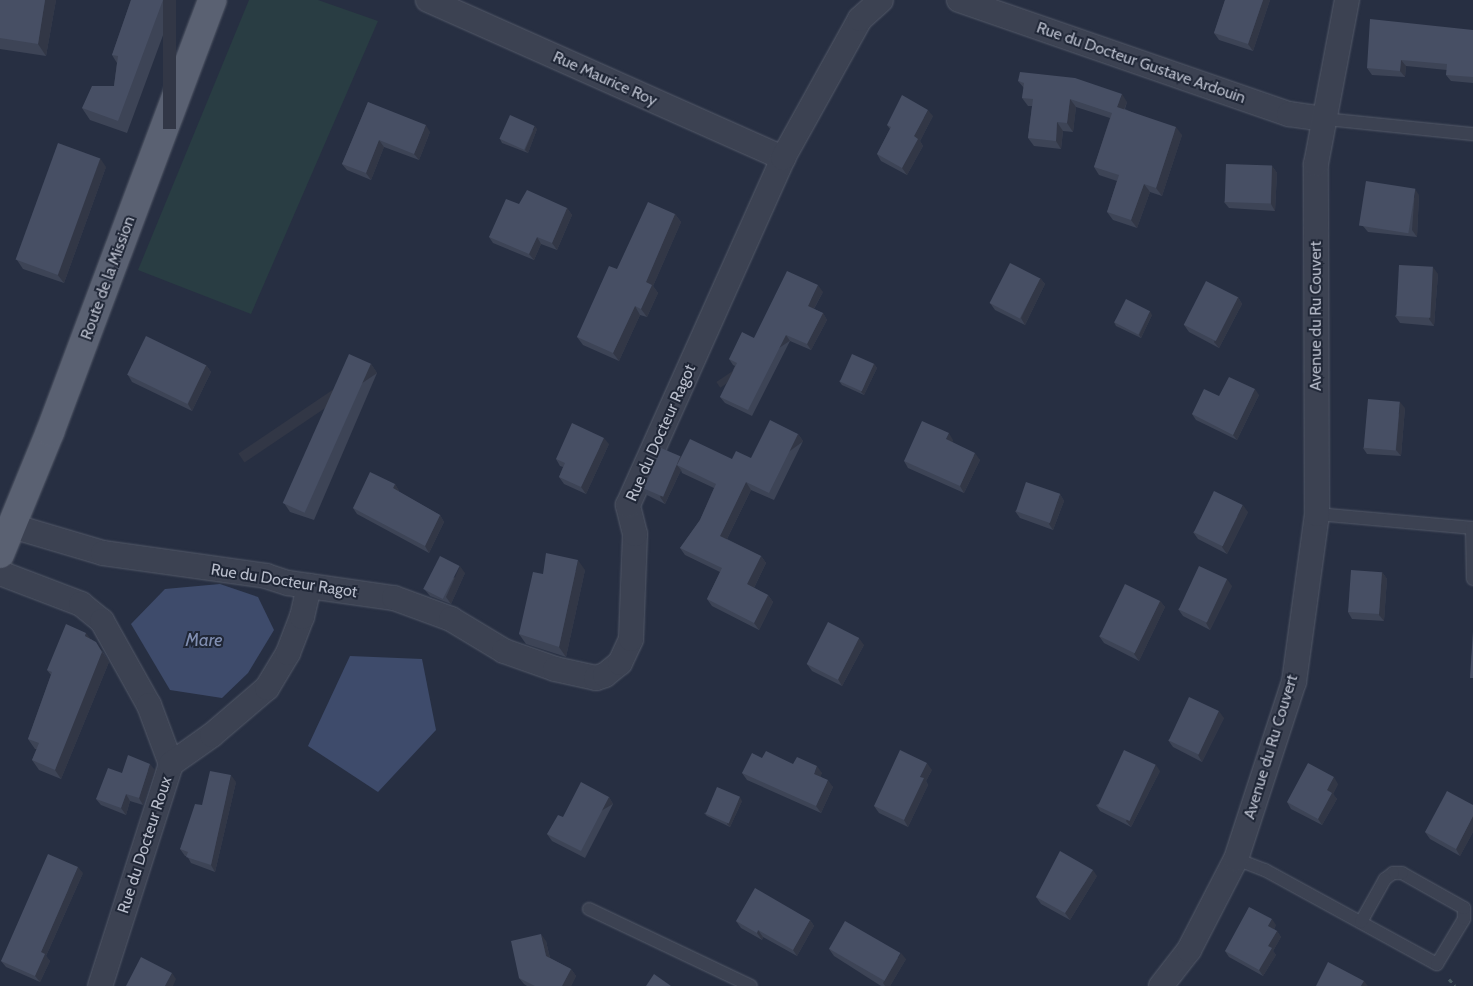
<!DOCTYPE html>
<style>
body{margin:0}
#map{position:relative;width:1473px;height:986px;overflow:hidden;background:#272f42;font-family:Cabin,sans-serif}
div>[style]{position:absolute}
.green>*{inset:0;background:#293d43}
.water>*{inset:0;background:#3e4b6b}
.path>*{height:3px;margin-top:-1.5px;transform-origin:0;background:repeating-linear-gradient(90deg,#485a60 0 4px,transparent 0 8px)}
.roads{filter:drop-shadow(0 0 1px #545a69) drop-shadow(0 0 1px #545a69)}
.service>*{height:12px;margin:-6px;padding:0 6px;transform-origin:6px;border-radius:6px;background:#3c4252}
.minor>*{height:24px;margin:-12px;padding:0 12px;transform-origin:12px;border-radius:12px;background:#3c4252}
.primary>*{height:28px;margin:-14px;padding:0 14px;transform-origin:14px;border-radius:14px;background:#5a6172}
.wall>*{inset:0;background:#3d4456}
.shaded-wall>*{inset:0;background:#323746;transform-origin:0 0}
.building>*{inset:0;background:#474f64;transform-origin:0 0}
span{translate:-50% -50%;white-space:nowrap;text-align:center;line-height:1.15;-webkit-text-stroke:4px #202737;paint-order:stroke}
.street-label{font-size:16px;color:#b9becc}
.water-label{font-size:18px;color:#818fb2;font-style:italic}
</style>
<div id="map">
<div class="green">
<div style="clip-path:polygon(249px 0,318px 0,378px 21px,251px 314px,138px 270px)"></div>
</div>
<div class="water">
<div style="clip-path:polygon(220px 584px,258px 597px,274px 630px,248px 673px,222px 698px,170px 690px,131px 624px,165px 589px)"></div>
<div style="clip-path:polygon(350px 656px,422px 659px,436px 730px,378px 792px,308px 746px)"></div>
</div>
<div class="path">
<div style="left:1449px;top:979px;width:9px;rotate:49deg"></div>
</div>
<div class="roads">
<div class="service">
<div style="left:1325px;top:119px;width:149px;rotate:5.8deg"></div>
<div style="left:1317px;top:514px;width:157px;rotate:5.1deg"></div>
<div style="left:1472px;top:528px;width:51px;rotate:88.9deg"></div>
<div style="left:1236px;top:859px;width:31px;rotate:21deg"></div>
<div style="left:1265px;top:870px;width:196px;rotate:28.7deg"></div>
<div style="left:1437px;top:964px;width:52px;rotate:-59deg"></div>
<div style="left:1464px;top:919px;width:11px;rotate:-90deg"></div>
<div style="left:1464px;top:908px;width:71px;rotate:-150.6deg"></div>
<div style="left:1402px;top:873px;width:9px;rotate:180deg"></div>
<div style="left:1393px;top:873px;width:10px;rotate:143deg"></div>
<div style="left:1385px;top:879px;width:49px;rotate:119.2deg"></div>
<div style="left:589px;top:909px;width:179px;rotate:25.4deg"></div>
</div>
<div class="minor">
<div style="left:428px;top:0;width:389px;rotate:24deg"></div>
<div style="left:959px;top:0;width:349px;rotate:19.1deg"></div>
<div style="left:1289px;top:114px;width:36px;rotate:8deg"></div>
<div style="left:12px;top:526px;width:95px;rotate:16.5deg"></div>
<div style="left:103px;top:553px;width:165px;rotate:8deg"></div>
<div style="left:266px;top:576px;width:23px;rotate:18deg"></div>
<div style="left:288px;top:583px;width:107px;rotate:8.1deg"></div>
<div style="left:394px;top:598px;width:61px;rotate:20.2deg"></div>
<div style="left:451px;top:619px;width:62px;rotate:31.1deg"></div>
<div style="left:504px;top:651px;width:54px;rotate:19.4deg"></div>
<div style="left:555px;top:669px;width:42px;rotate:12.4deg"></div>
<div style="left:596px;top:678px;width:9px;rotate:-18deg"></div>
<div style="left:605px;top:675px;width:19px;rotate:-39deg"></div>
<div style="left:620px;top:663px;width:26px;rotate:-65deg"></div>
<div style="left:631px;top:639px;width:105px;rotate:-87.8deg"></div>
<div style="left:635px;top:534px;width:30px;rotate:-104deg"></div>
<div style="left:628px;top:505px;width:380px;rotate:-65.9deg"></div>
<div style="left:783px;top:158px;width:159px;rotate:-61deg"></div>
<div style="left:860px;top:19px;width:28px;rotate:-42deg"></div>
<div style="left:0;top:573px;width:87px;rotate:20.9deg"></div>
<div style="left:81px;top:604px;width:27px;rotate:39deg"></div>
<div style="left:102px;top:621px;width:96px;rotate:60.8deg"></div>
<div style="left:149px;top:705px;width:63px;rotate:69.6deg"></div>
<div style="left:171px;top:764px;width:233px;rotate:107.7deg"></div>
<div style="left:171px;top:764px;width:50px;rotate:-35.3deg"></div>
<div style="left:212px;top:735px;width:72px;rotate:-40.5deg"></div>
<div style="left:267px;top:688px;width:41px;rotate:-59deg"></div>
<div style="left:288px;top:653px;width:39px;rotate:-69deg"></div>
<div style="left:302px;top:617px;width:32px;rotate:-77deg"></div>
<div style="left:1161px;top:986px;width:46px;rotate:-52.1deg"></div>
<div style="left:1189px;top:950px;width:102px;rotate:-62.7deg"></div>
<div style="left:1236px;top:859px;width:186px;rotate:-71.9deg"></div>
<div style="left:1294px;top:682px;width:170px;rotate:-82.2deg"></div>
<div style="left:1317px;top:514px;width:350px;rotate:-90.2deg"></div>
<div style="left:1316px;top:164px;width:167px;rotate:-79.3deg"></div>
</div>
<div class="primary">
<div style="left:0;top:554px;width:132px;rotate:-67.7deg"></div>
<div style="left:50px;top:432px;width:461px;rotate:-69.4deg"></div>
</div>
</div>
<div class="wall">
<div style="clip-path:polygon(0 0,56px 0,46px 56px,0 49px)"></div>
<div style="clip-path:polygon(131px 0,176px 0,127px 133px,90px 120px,82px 108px,114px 86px,117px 63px,112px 55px)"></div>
<div style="clip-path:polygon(1225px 0,1270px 0,1253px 51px,1219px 40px,1214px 33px)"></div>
<div style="clip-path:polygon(1473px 30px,1473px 83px,1451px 81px,1446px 75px,1447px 70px,1406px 66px,1405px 77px,1372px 75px,1367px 68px)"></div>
<div style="clip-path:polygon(1018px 81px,1127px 102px,1125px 109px,1182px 135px,1162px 196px,1150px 192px,1137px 228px,1113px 220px,1107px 212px,1117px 181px,1099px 175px,1094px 167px,1110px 118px,1076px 107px,1073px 132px,1063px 131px,1061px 149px,1034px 146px,1028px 138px,1032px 106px,1028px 106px,1022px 98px,1024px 88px)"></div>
<div style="clip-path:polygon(368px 102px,430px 132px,419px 160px,384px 147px,371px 180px,347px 170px,342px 164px)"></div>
<div style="clip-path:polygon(933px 116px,920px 141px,923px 146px,907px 175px,881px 161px,877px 154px,890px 129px,887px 125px)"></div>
<div style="clip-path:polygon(537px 129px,528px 153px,502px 143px,500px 139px)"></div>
<div style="clip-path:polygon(1272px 166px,1277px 173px,1275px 211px,1229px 208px,1224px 202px)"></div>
<div style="clip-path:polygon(106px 167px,64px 283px,23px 269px,17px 260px)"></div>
<div style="clip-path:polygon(1419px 195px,1417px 237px,1368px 232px,1363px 226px)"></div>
<div style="clip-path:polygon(519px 204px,567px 208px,572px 215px,557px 250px,541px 244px,534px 260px,493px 243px,489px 237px)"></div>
<div style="clip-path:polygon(675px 214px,681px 222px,653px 286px,658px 293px,647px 317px,640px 315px,619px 361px,583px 345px,577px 337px,617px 269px)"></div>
<div style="clip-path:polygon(1438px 274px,1434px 326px,1400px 323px,1395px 316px)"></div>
<div style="clip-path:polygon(1040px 278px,1045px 284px,1025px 325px,995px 310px,990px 303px)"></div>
<div style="clip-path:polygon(823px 292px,814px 309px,823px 313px,827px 320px,811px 350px,790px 341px,752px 416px,725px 403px,720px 397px,735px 366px,733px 365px,729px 359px,754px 338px)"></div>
<div style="clip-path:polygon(1238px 297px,1242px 304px,1219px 348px,1189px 332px,1184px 325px)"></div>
<div style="clip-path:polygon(1152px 315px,1141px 338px,1116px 326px,1114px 322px)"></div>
<div style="clip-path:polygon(371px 364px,377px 373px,314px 520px,290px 512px,284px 503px)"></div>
<div style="clip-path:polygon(874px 364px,877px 368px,864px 395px,842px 385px,839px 381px)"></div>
<div style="clip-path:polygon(206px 365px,211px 372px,192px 411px,132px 382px,128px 375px)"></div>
<div style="clip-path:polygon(1259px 395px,1237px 440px,1196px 420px,1192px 414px,1219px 396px)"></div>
<div style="clip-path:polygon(1405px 408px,1401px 456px,1367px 454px,1363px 448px)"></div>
<div style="clip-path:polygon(798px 434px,803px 441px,774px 500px,751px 490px,727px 539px,761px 556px,766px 563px,754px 588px,768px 595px,773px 602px,759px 630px,712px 606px,707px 599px,720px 572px,685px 555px,680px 548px,700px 520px,714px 488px,682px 473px,681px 470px,665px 504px,647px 495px,643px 488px,680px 456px,681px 458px,732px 459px,751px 458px)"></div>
<div style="clip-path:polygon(953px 440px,952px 442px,980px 460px,964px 493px,908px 468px,904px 461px)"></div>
<div style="clip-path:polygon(609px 444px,586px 494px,564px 484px,559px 477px,563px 467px,560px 466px,556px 459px)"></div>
<div style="clip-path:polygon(395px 484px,399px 491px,399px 492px,440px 515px,444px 522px,429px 553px,357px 514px,353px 508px)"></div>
<div style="clip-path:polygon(1060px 494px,1064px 501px,1053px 530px,1020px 518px,1015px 511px)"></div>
<div style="clip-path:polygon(1248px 512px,1227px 554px,1198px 539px,1193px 532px)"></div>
<div style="clip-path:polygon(585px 570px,566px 657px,526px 644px,519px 634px,543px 574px)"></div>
<div style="clip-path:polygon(1382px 572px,1387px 579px,1384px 621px,1352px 619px,1348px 612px)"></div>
<div style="clip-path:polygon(465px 573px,451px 604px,430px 596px,425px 590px)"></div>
<div style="clip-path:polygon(1232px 586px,1210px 630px,1183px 616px,1178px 609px)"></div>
<div style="clip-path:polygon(1160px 601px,1165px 607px,1139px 661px,1104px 643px,1099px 636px)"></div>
<div style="clip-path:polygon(91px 639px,103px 652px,109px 662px,61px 779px,39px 770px,32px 760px,37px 749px,35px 749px,28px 739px,51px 675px,47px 670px)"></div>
<div style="clip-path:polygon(864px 645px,842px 686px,812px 671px,807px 664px)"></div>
<div style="clip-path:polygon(1224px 718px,1202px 762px,1173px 747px,1168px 740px)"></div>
<div style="clip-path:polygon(762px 758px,793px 764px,822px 773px,820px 776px,833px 787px,821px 813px,747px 780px,742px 773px)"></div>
<div style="clip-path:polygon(155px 770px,143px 805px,130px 801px,126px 815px,101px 805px,96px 799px,122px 773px)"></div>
<div style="clip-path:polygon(932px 770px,926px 781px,928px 785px,908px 827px,879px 813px,874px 806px)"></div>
<div style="clip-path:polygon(1160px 771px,1131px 827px,1100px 811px,1096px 805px)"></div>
<div style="clip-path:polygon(236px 782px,215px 872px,191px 863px,187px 856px,185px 856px,180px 849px)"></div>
<div style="clip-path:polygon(1338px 784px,1333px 794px,1337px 799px,1322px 825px,1291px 809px,1287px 802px)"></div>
<div style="clip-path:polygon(609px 797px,613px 804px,585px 858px,552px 841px,547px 834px,563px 817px)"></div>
<div style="clip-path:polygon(742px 801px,730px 827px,707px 816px,704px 813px)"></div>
<div style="clip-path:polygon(1473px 805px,1473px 832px,1460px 856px,1430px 839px,1425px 832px)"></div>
<div style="clip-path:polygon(83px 873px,46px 956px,50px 961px,40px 982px,6px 967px,1px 961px)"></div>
<div style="clip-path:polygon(1097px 876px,1070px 920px,1041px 904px,1036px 897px)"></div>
<div style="clip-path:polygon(810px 920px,814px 926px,797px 956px,763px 937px,762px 940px,741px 928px,736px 921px)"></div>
<div style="clip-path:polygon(1276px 925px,1274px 929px,1277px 931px,1281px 937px,1273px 951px,1276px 955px,1263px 976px,1229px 957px,1225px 951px)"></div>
<div style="clip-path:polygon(546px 941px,550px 958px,571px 969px,576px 976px,571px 986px,527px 986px,524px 984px,519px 978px)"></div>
<div style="clip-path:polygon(829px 949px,906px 959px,890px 986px,881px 986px,834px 956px)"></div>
</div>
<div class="shaded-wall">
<div style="clip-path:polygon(45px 0,56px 0,46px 56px,38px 44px)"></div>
<div style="left:163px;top:0;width:13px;height:129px"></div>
<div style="clip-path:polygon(1263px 0,1270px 0,1253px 51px,1248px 44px)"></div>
<div style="clip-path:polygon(1401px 60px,1406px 66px,1405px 77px,1400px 71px)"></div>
<div style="clip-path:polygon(1122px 94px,1127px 102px,1122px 115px,1117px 107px)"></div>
<div style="clip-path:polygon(1070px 99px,1076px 107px,1073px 132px,1067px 123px)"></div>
<div style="clip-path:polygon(928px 110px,933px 116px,920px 141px,923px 146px,907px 175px,902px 168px,914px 136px)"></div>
<div style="clip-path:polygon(1057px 122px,1063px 131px,1061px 149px,1056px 141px)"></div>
<div style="clip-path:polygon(426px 125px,430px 132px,419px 160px,414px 154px)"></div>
<div style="clip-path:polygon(535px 126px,537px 129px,528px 153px,525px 150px)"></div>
<div style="clip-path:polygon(1176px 127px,1182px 135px,1162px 196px,1156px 188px)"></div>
<div style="clip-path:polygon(379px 140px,384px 147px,371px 180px,366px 173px)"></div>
<div style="clip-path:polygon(100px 158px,106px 167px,64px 283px,57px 274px)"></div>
<div style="clip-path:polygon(1272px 166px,1277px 173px,1275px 211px,1271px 204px)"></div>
<div style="clip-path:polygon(1144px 184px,1150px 192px,1137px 228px,1131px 220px)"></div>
<div style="clip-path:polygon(1415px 189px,1419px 195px,1417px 237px,1412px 230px)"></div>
<div style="clip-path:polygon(567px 208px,572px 215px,557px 250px,552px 243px)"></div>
<div style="clip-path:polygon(675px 214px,681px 222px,653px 286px,658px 293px,647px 317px,641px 309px,646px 282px)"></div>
<div style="clip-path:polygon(537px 237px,541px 244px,534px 260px,529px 254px)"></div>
<div style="clip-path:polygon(1433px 267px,1438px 274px,1434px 326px,1429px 319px)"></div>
<div style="clip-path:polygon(1040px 278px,1045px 284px,1025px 325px,1021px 318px)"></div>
<div style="clip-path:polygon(818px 285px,823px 292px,812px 312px,808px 306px)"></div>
<div style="clip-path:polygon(1238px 297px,1242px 304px,1219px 348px,1214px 342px)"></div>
<div style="clip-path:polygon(635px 306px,640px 315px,619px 361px,613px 353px)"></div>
<div style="clip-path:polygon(1150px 311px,1152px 315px,1141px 338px,1139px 335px)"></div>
<div style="clip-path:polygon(823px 313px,827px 320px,811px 350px,807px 344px)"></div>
<div style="left:786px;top:335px;width:7px;height:84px;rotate:56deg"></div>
<div style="left:371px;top:364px;width:11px;height:160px;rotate:56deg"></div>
<div style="clip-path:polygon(874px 364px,877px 368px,864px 395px,861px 392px)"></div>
<div style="clip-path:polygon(206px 365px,211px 372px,192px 411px,188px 404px)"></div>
<div style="clip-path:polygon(1255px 389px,1259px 395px,1237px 440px,1233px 435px)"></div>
<div style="clip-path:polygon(1400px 402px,1405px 408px,1401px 456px,1396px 450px)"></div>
<div style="clip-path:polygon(949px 433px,953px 440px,950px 446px,946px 439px)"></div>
<div style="left:798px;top:434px;width:9px;height:66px;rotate:54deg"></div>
<div style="clip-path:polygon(604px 438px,609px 444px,586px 494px,581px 487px)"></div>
<div style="clip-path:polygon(975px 453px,980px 460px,964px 493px,960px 486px)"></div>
<div style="clip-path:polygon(680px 456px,684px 463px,677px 465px,681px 470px,665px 504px,660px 497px)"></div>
<div style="clip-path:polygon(746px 482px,751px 490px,725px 543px,720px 536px)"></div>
<div style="clip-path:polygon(395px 484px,399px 491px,397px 495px,393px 488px)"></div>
<div style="clip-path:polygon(1060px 494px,1064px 501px,1053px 530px,1049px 524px)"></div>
<div style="clip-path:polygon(1243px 505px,1248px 512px,1227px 554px,1222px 547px)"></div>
<div style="clip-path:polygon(440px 515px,444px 522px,429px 553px,425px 546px)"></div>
<div style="clip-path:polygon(761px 556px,766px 563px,752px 592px,747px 584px)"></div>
<div style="clip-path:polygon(578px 560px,585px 570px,566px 657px,559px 647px)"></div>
<div style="clip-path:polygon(460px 566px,465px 573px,451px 604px,446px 597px)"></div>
<div style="clip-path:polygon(1382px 572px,1387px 579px,1384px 621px,1379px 615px)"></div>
<div style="clip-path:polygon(1227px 579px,1232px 586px,1210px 630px,1206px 623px)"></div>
<div style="clip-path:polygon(768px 595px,773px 602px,759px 630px,754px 623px)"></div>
<div style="clip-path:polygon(1160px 601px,1165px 607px,1139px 661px,1134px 654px)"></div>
<div style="clip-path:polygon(86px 633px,93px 642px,85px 636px)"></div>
<div style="clip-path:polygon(859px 638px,864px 645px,842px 686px,838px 679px)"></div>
<div style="clip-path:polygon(96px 642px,109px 662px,61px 779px,55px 770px)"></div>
<div style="clip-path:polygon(1219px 711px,1224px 718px,1202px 762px,1198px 755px)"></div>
<div style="clip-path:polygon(927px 763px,932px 770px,926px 781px,928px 785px,908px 827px,904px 820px,920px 777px)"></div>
<div style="clip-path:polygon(150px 764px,155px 770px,143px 805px,139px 798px)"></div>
<div style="clip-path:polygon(1156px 765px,1160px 771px,1131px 827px,1126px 821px)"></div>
<div style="clip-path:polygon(817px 766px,822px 773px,819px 780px,814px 774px)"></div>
<div style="clip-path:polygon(231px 775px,236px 782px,215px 872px,211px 865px)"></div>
<div style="clip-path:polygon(1334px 777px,1338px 784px,1333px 794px,1337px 799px,1322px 825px,1318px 819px,1327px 790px)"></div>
<div style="clip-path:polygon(828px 780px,833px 787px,821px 813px,816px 806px)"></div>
<div style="clip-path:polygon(126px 794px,130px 801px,126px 815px,121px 808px)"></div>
<div style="left:609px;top:797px;width:8px;height:61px;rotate:60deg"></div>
<div style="clip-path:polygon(740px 797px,742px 801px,730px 827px,727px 824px)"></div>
<div style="clip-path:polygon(1473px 816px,1473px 832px,1460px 856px,1456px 849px)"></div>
<div style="clip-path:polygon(78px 867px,83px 873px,46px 956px,50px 961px,40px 982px,35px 976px,41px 952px)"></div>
<div style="clip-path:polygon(1093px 870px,1097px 876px,1070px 920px,1065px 913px)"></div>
<div style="clip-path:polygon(1272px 919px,1276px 925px,1272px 932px,1268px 926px)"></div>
<div style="clip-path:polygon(810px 920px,814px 926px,797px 956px,793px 950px)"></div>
<div style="clip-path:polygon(758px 930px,763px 937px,762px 940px,757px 933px)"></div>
<div style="clip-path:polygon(1277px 931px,1281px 937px,1273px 951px,1276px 955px,1263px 976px,1259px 970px,1268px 946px)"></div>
<div style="clip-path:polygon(541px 934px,546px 941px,551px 963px,546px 956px)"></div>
<div style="clip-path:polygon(901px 953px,906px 959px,890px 986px,885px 986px,883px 983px)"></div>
<div style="clip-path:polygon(571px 969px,576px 976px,571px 986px,562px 986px)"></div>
<div style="clip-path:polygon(172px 973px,176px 979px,173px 986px,165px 986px)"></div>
<div style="clip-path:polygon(1364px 981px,1368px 986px,1361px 986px)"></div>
</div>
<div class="building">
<div style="clip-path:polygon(0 0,45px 0,38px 44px,0 38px)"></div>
<div style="clip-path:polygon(131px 0,163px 0,118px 121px,82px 108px,92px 86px,114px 86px,118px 56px,112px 55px)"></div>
<div style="clip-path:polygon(1225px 0,1263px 0,1248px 44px,1214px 33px)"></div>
<div style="clip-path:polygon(1370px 19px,1473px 30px,1473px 77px,1446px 75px,1447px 64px,1401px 60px,1400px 71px,1367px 68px)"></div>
<div style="clip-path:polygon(1020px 72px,1075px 78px,1122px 94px,1117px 107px,1176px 127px,1156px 188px,1144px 184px,1131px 220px,1107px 212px,1119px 175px,1094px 167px,1112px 113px,1070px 99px,1067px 123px,1057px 122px,1056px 141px,1028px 138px,1033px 99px,1022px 98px,1024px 83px,1018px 81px)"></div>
<div style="clip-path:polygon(902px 95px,928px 110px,914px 136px,918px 139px,902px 168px,877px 154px,891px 127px,887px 125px)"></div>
<div style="clip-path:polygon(368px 102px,426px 125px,414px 154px,379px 140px,366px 173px,342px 164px)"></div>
<div style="left:510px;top:115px;width:27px;height:26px;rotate:24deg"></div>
<div style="left:58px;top:143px;width:45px;height:124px;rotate:20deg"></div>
<div style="left:1226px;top:164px;width:46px;height:38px;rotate:2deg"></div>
<div style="left:1366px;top:181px;width:50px;height:45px;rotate:9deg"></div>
<div style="clip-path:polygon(527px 190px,567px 208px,552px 243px,537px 237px,529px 254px,489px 237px,506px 199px,519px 204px)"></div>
<div style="clip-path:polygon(648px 202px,675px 214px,646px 282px,652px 285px,641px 309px,635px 306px,613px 353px,577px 337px,609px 266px,617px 269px)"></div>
<div style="left:1010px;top:263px;width:34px;height:45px;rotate:27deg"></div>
<div style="left:1399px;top:265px;width:34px;height:51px;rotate:3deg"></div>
<div style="clip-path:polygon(787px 271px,818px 285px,808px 306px,823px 313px,807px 344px,786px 335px,748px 410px,720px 397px,737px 363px,729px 359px,742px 332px,754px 338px)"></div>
<div style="left:1206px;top:281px;width:36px;height:49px;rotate:27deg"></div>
<div style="left:1126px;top:299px;width:27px;height:26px;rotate:27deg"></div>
<div style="left:146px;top:336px;width:67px;height:43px;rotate:26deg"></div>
<div style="left:349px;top:354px;width:24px;height:163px;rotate:24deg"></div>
<div style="left:852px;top:354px;width:24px;height:30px;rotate:24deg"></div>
<div style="clip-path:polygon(1229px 377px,1255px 389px,1233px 435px,1192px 414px,1204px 389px,1219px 396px)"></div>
<div style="left:1368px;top:399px;width:32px;height:49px;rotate:5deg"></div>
<div style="clip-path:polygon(770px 420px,798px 434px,769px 493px,746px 482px,720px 536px,761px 556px,747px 584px,768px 595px,754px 623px,707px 599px,722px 568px,680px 548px,700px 520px,716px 484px,677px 465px,690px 439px,732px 459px,736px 451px,751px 458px)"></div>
<div style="clip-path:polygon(922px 421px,949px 433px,946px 439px,975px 453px,960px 486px,904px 461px)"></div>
<div style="clip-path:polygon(572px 423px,604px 438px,581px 487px,559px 477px,565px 463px,556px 459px)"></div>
<div style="left:661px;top:448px;width:21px;height:44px;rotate:23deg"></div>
<div style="clip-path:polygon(370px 472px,395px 484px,393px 488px,440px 515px,425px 546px,353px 508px)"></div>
<div style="left:1026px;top:482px;width:36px;height:31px;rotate:19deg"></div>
<div style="left:1214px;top:491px;width:32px;height:46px;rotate:26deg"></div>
<div style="clip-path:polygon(546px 553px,578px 560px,559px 647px,519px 634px,533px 572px,543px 574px)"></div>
<div style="left:440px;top:556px;width:22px;height:37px;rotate:27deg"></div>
<div style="left:1199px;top:566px;width:31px;height:48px;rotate:25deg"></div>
<div style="left:1351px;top:570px;width:31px;height:42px;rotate:4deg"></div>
<div style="left:1125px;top:584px;width:39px;height:58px;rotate:26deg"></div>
<div style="left:828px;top:622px;width:35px;height:47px;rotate:27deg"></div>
<div style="clip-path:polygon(66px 624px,86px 633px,85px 636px,96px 642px,102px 652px,55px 770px,32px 760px,39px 743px,28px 739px,52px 672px,47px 670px)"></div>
<div style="clip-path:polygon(1473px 631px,1473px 678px,1470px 678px)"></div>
<div style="left:1189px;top:697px;width:33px;height:48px;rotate:25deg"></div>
<div style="clip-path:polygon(900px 750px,927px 763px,920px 777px,924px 778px,904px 820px,874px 806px)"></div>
<div style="left:1124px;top:750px;width:35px;height:62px;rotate:25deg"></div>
<div style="clip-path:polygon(766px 751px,793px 764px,797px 757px,817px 766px,814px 774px,828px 780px,816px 806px,742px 773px,752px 753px,762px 758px)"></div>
<div style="clip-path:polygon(128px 755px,150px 764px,139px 798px,126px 794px,121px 808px,96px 799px,108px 768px,122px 773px)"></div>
<div style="clip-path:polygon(1308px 763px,1334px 777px,1327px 790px,1332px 793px,1318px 819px,1287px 802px)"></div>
<div style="clip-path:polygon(210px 771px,231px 775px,211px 865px,186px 857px,188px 852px,180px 849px,195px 804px,202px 805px)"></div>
<div style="clip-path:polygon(581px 782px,609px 797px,581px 851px,547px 834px,558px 815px,563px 817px)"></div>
<div style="left:717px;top:787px;width:25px;height:29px;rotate:23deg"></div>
<div style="clip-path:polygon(1447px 791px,1473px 805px,1473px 816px,1456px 849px,1425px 832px)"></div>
<div style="clip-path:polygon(1060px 851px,1093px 870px,1065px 913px,1036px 897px)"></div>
<div style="clip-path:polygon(48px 854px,78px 867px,41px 952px,45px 954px,35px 976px,1px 961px)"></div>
<div style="clip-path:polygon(755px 888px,810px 920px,793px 950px,758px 930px,757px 933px,736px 921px)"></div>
<div style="clip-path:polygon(1249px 907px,1272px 919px,1268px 926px,1277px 931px,1268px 946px,1272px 948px,1259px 970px,1225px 951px)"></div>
<div style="left:845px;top:921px;width:64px;height:32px;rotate:30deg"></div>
<div style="clip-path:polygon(541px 934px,546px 956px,571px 969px,562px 986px,535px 986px,519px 978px,511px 941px)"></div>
<div style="clip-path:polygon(141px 957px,172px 973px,165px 986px,126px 986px)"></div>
<div style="clip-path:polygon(1328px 962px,1364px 981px,1361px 986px,1316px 986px)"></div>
<div style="clip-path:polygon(654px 974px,671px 986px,646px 986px)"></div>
</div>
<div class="street-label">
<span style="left:1141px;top:63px;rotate:19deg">Rue du Docteur Gustave Ardouin</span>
<span style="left:605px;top:79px;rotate:24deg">Rue Maurice Roy</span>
<span style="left:108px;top:278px;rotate:-70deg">Route de la Mission</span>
<span style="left:1316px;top:316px;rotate:-90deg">Avenue du Ru Couvert</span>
<span style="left:661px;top:433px;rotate:-66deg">Rue du Docteur Ragot</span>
<span style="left:284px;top:581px;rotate:9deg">Rue du Docteur Ragot</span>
<span style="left:1271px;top:747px;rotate:-73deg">Avenue du Ru Couvert</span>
<span style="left:145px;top:845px;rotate:-72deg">Rue du Docteur Roux</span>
</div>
<div class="water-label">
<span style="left:204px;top:640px">Mare</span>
</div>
</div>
